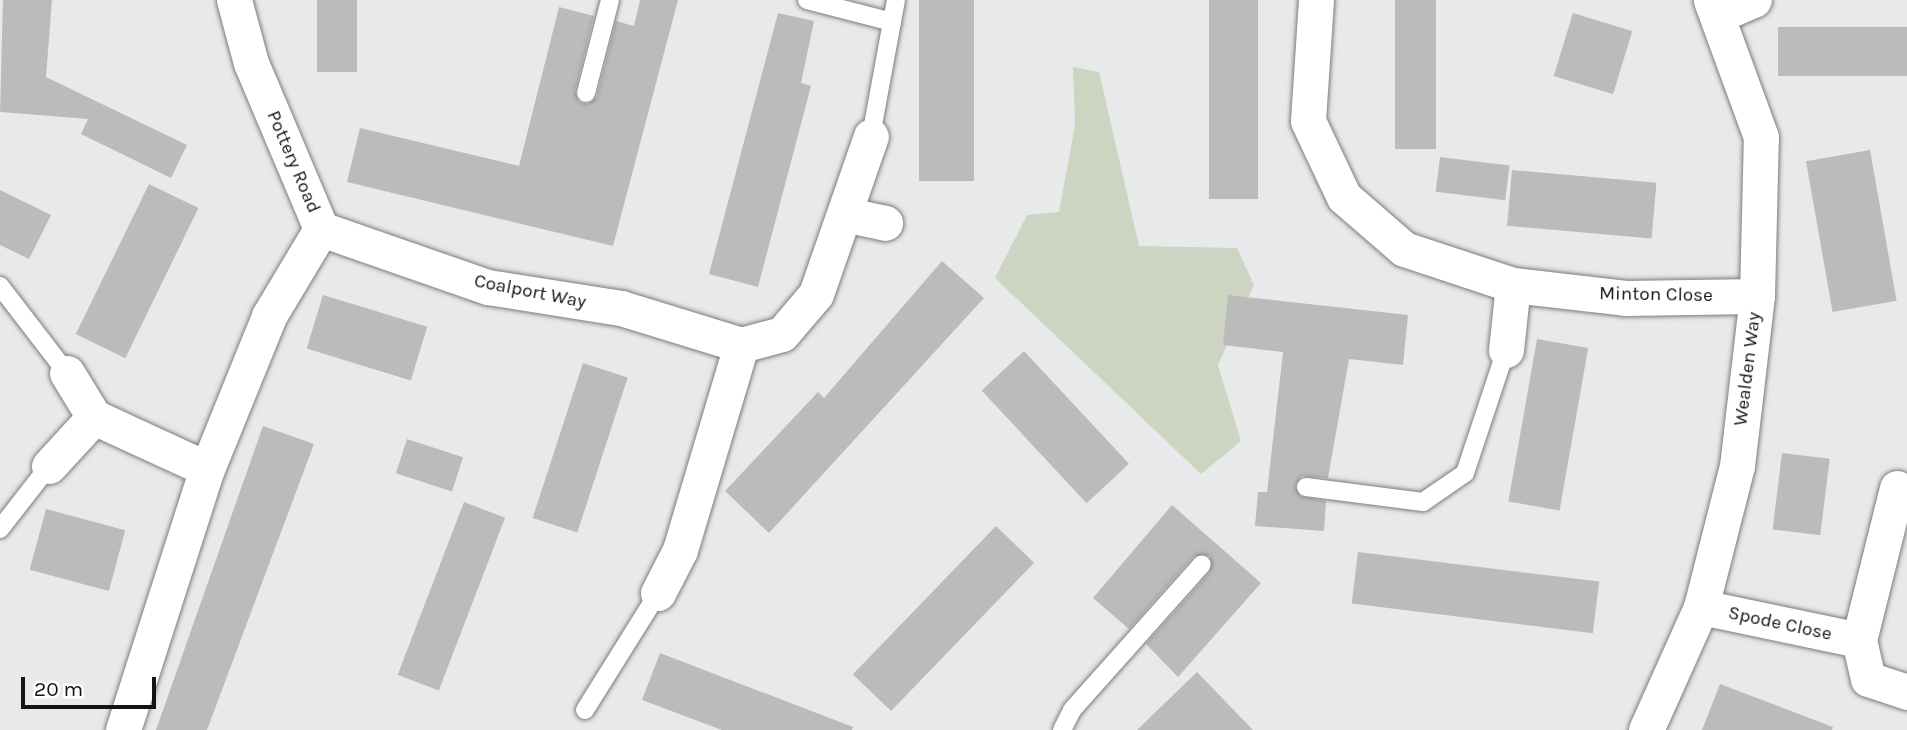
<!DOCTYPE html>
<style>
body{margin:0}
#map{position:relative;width:1907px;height:730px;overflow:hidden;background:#e8e9ea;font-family:Karla,sans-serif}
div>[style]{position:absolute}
.green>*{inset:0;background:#cdd5c2}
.building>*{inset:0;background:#bbbbbd;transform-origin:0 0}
.roads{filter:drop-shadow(0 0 2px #7c7c7e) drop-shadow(0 0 2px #7c7c7e)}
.service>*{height:18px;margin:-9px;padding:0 9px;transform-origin:9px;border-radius:9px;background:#fff}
.minor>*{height:35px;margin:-17.5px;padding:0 17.5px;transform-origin:17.5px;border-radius:17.5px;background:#fff}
span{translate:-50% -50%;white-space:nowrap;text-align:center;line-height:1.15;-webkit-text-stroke:5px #fff;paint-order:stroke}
.street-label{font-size:19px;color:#141414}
.scale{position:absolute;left:21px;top:677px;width:135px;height:32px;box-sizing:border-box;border:4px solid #141414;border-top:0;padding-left:9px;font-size:21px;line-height:24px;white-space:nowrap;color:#141414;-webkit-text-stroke:5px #fff;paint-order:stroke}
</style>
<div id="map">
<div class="green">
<div style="clip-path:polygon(1073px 67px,1099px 72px,1139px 246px,1237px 248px,1254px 285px,1218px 365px,1241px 441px,1201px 474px,995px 278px,1027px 215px,1059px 212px,1075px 125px)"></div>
</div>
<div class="building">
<div style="clip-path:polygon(3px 0,52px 0,46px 77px,187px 145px,171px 178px,81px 134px,88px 119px,0 112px)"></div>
<div style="left:317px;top:0;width:40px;height:72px"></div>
<div style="clip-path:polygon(640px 0,678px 0,613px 246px,347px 182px,360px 128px,519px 166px,559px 7px,594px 16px,575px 91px,579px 102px,588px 104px,597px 96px,616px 21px,634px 26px)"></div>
<div style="left:919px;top:0;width:55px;height:181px"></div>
<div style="left:1209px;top:0;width:49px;height:199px"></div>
<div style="left:1395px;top:0;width:41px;height:149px"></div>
<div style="clip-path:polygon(778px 13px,814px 21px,801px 83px,811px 86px,758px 287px,709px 274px)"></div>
<div style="left:1573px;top:13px;width:62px;height:66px;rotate:17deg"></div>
<div style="left:1907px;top:27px;width:49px;height:129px;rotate:90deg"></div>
<div style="left:1870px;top:150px;width:153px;height:65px;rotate:80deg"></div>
<div style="left:1440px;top:157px;width:70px;height:35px;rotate:7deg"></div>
<div style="left:1512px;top:170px;width:145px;height:56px;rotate:5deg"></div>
<div style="left:149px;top:184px;width:55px;height:167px;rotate:26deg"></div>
<div style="clip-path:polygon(0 190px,51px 215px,29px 259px,0 245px)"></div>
<div style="clip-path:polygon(942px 261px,984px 298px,769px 533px,725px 491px,818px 392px,824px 398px)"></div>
<div style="left:323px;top:295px;width:109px;height:56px;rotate:17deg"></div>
<div style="clip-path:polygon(1228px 295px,1408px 315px,1403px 365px,1349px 359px,1328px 478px,1302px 476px,1295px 485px,1300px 496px,1326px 501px,1324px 531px,1255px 526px,1258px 492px,1267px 492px,1283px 352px,1223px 345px)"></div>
<div style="left:1537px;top:339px;width:52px;height:165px;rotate:10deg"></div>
<div style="left:1024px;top:351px;width:154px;height:58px;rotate:47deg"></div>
<div style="left:583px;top:363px;width:47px;height:163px;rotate:18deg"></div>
<div style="clip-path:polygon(263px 426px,314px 444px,207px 730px,156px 730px)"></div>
<div style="left:407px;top:439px;width:59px;height:36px;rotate:18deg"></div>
<div style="left:1782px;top:453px;width:48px;height:77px;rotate:7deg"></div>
<div style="left:464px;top:502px;width:44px;height:185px;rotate:21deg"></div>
<div style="clip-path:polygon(1172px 505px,1261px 583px,1178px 677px,1146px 644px,1210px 572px,1210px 556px,1194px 556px,1129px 629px,1093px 598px)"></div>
<div style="left:46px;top:509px;width:82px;height:63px;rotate:15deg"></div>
<div style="left:996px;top:526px;width:53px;height:206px;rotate:44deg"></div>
<div style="left:1358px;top:552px;width:243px;height:52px;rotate:7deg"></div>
<div style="clip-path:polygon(660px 653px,853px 727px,852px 730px,722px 730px,642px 700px)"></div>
<div style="clip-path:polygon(1197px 672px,1253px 730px,1137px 730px)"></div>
<div style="clip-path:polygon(1720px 684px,1833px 727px,1832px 730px,1702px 730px)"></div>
</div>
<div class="roads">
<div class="service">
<div style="left:807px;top:0;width:88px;rotate:14.5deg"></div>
<div style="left:586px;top:93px;width:96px;rotate:-75.5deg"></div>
<div style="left:871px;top:136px;width:138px;rotate:-79.6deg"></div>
<div style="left:0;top:286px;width:110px;rotate:52.4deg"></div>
<div style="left:1306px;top:487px;width:118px;rotate:7.3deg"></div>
<div style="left:1423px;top:502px;width:51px;rotate:-34.6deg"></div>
<div style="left:1465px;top:473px;width:130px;rotate:-71.6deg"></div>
<div style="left:0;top:529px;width:80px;rotate:-52.1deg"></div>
<div style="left:585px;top:710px;width:138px;rotate:-58deg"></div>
<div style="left:1062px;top:730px;width:22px;rotate:-63deg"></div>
<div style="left:1072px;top:710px;width:195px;rotate:-48.3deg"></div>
</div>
<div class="minor">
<div style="left:234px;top:0;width:65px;rotate:74.9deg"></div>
<div style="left:251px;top:63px;width:180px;rotate:67.1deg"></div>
<div style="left:1316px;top:0;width:121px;rotate:93.8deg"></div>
<div style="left:1308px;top:121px;width:84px;rotate:64.7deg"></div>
<div style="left:1344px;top:197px;width:79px;rotate:40.9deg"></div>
<div style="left:1404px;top:249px;width:115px;rotate:18.3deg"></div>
<div style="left:1513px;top:285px;width:113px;rotate:6.6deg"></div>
<div style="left:1625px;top:298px;width:132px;rotate:-0.9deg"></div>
<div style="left:1718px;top:15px;width:39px;rotate:-23deg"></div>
<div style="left:848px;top:215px;width:38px;rotate:12deg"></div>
<div style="left:321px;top:229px;width:177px;rotate:19.2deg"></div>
<div style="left:488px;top:287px;width:135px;rotate:9deg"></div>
<div style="left:621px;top:308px;width:126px;rotate:17.1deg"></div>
<div style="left:741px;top:345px;width:42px;rotate:-15deg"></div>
<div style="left:782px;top:334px;width:52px;rotate:-49.6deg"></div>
<div style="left:816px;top:294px;width:167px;rotate:-70.8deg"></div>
<div style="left:1506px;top:350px;width:65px;rotate:-83.9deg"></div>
<div style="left:67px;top:373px;width:52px;rotate:58.5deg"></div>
<div style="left:94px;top:417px;width:124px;rotate:24.7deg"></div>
<div style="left:49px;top:466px;width:67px;rotate:-47.4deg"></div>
<div style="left:1897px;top:488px;width:157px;rotate:104deg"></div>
<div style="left:1859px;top:640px;width:40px;rotate:77deg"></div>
<div style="left:1868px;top:679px;width:41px;rotate:18.4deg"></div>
<div style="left:658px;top:593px;width:48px;rotate:-62.9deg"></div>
<div style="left:680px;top:550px;width:214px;rotate:-73.4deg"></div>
<div style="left:1701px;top:607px;width:161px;rotate:11.8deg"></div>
<div style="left:123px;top:730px;width:274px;rotate:-72.2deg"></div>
<div style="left:207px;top:469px;width:165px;rotate:-67.9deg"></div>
<div style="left:269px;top:316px;width:101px;rotate:-59.1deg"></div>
<div style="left:1646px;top:730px;width:135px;rotate:-65.9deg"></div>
<div style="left:1701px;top:607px;width:146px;rotate:-75.7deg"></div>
<div style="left:1737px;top:466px;width:171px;rotate:-83.3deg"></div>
<div style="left:1757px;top:296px;width:159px;rotate:-88.6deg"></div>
<div style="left:1761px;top:137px;width:146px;rotate:-110.1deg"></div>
</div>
</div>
<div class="street-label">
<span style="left:293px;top:162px;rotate:67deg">Pottery Road</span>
<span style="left:530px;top:292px;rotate:11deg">Coalport Way</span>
<span style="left:1656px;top:295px;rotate:1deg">Minton Close</span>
<span style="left:1748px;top:369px;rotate:-83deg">Wealden Way</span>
<span style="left:1780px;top:624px;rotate:12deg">Spode Close</span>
</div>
<div class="scale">20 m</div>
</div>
